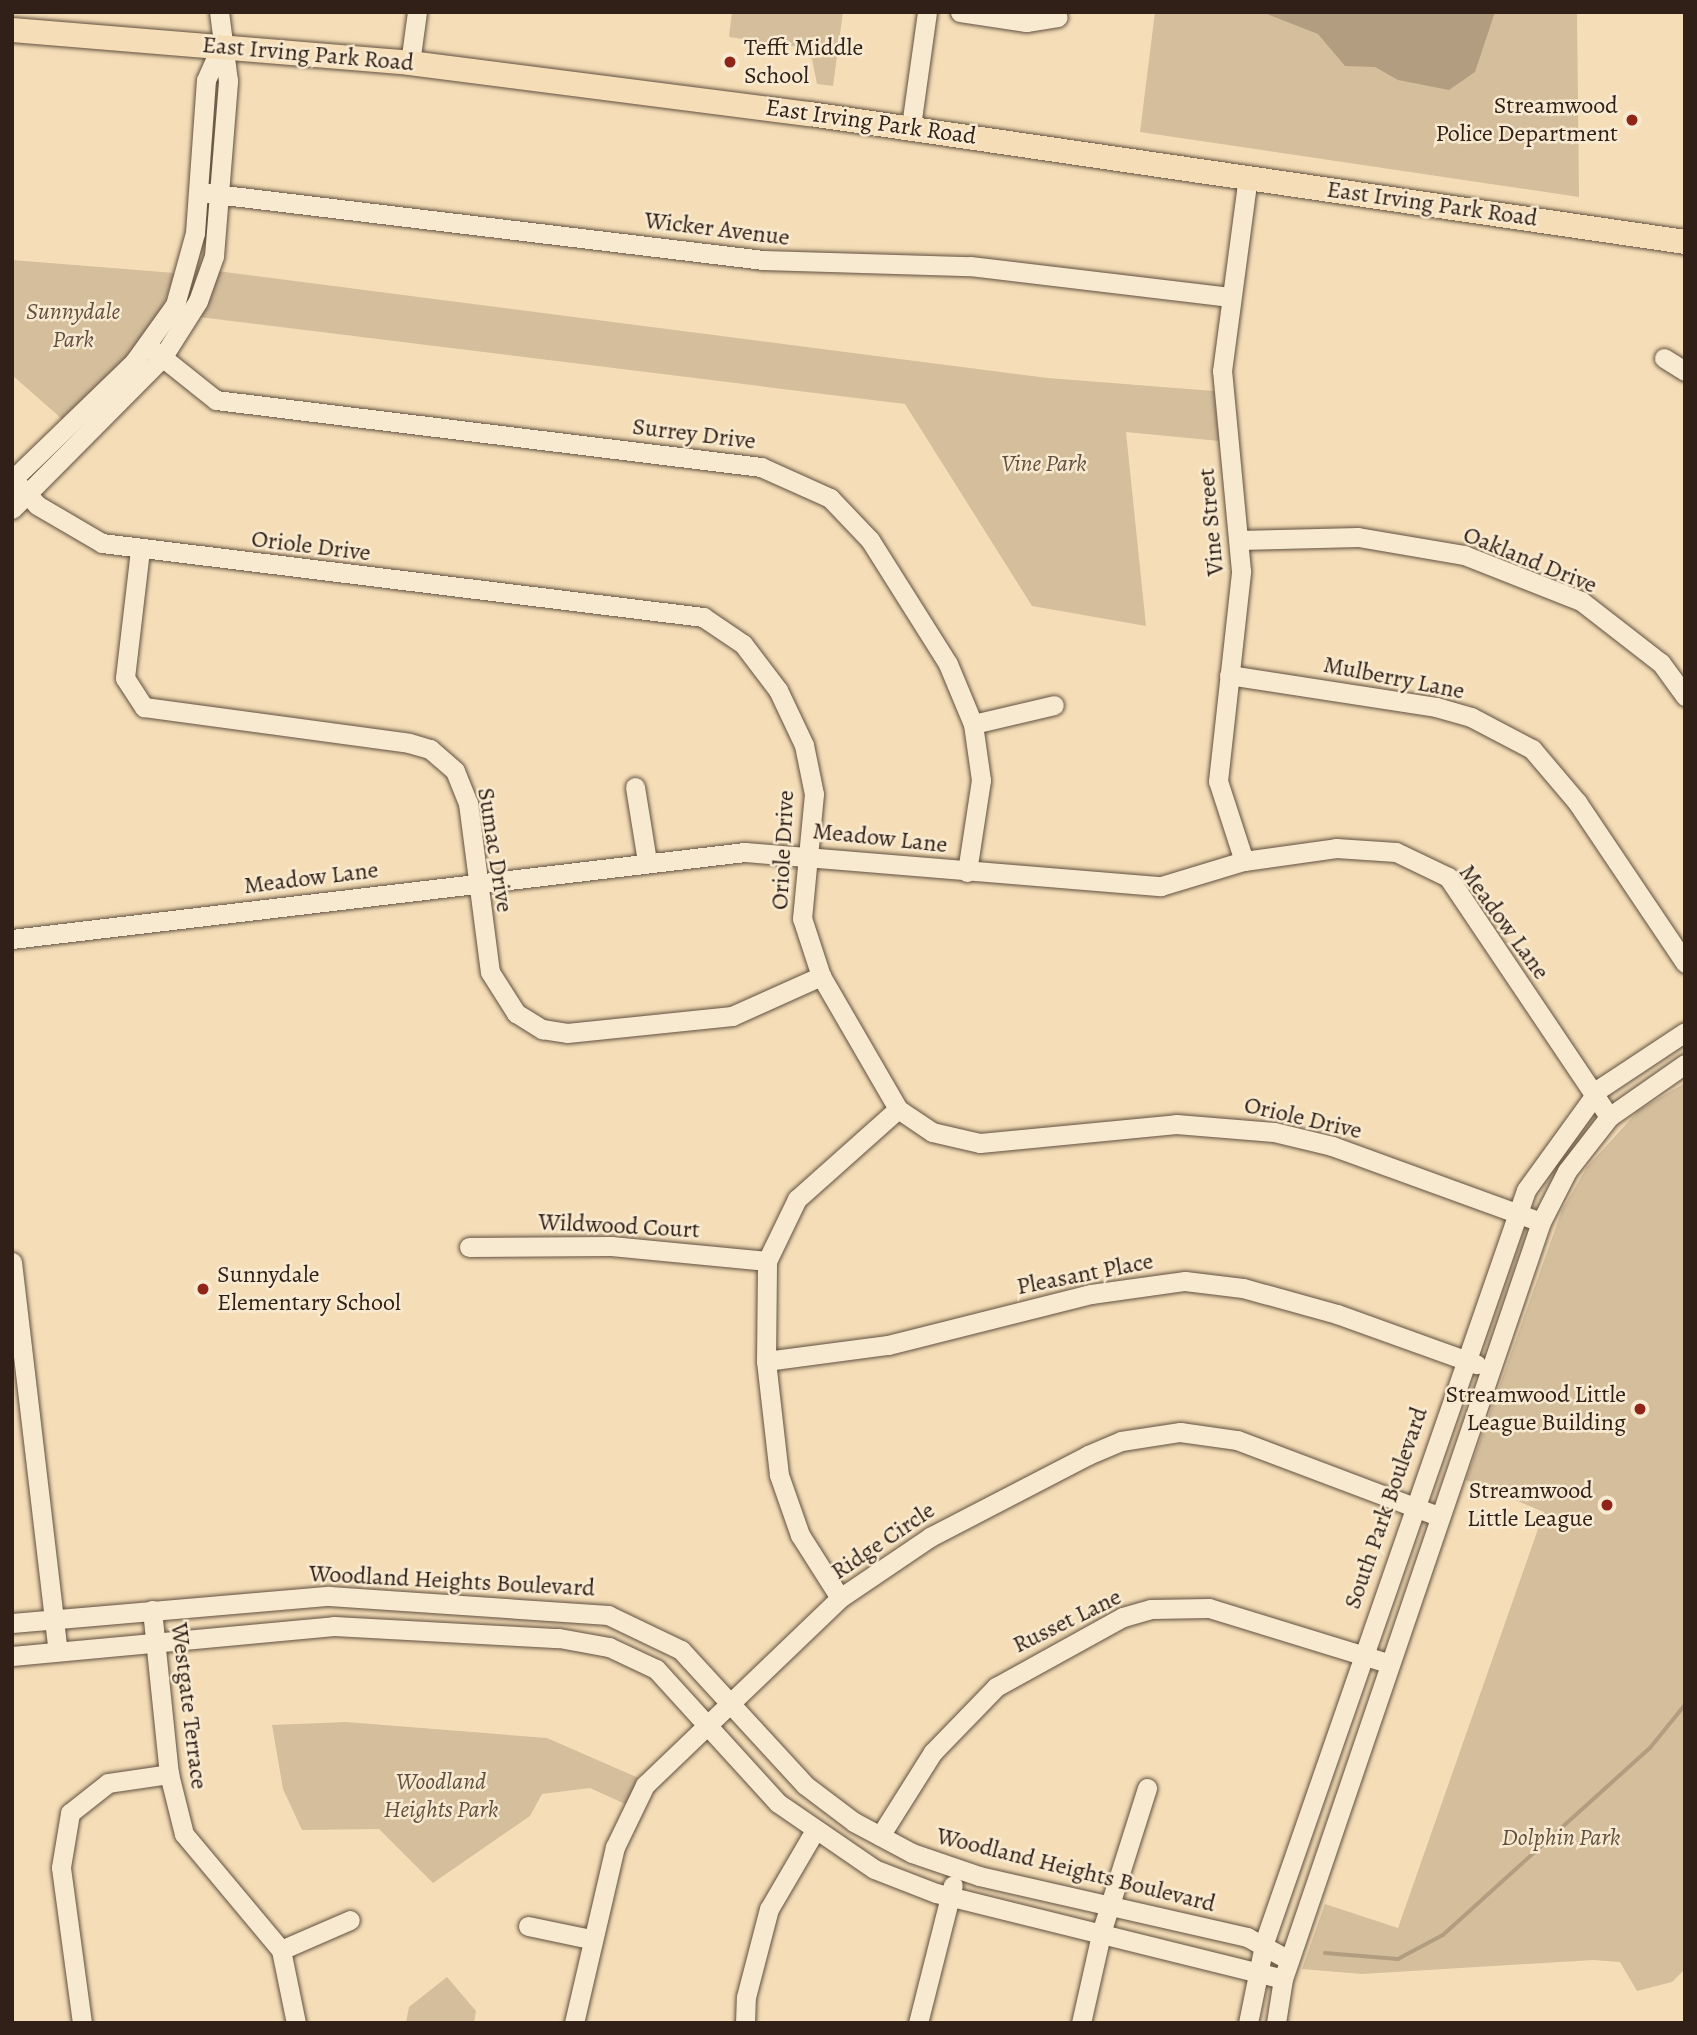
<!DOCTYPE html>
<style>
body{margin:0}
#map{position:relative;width:1697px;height:2035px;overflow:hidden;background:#f5deb7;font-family:Alegreya,serif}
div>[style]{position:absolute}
.green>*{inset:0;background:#d4be9c}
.water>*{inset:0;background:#b29d81}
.stream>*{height:3.5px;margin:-1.75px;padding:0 1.75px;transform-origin:1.75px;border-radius:1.75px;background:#b29d81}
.roads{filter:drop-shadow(0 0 2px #615040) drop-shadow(0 0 2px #615040)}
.minor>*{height:19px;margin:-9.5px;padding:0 9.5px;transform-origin:9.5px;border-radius:9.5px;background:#f8ead0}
.major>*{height:24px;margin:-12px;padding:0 12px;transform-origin:12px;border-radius:12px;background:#f5deb7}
.dots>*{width:19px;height:19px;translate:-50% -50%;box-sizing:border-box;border:4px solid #f8ead0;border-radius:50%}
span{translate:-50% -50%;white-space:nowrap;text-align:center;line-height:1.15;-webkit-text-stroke:5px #f8ead0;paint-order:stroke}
.poi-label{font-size:24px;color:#302018}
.left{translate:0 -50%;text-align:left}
.right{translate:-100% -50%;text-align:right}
.street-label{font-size:24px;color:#302018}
.park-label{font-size:24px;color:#614f40;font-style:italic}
.frame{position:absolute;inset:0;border:14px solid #302018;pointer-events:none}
</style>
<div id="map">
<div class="green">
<div style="clip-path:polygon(732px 12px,843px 12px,833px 86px,817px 84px,812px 59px,799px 47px,729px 37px)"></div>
<div style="clip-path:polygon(1155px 12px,1577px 12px,1579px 197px,1140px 132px)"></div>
<div style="clip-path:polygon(12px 260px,175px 273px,162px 309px,126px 358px,62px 419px,12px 375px)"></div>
<div style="clip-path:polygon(217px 271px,1048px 378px,1214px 391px,1219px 441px,1126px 432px,1146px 626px,1032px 606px,905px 404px,199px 317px)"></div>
<div style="clip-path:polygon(1685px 1083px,1685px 1969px,1672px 1982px,1637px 1991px,1620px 1962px,1593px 1960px,1362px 1974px,1302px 1969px,1325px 1904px,1398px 1928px,1544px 1512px,1466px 1480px,1562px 1210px,1587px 1167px,1639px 1110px)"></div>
<div style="clip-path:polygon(346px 1722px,547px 1738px,641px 1779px,625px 1804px,590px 1788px,542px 1794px,530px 1816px,433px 1883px,379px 1829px,302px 1830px,283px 1789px,272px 1725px)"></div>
<div style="clip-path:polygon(447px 1977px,476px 2011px,474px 2023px,406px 2023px,409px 2007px)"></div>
</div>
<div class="water">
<div style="clip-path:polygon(1262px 12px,1495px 12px,1475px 72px,1449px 90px,1398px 80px,1375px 67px,1345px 66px,1318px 34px)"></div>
</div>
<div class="stream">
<div style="left:1325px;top:1953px;width:73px;rotate:4.7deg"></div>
<div style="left:1398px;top:1959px;width:51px;rotate:-28.1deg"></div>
<div style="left:1443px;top:1935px;width:279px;rotate:-42.1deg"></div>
<div style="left:1650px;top:1748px;width:55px;rotate:-50.9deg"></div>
</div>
<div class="roads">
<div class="minor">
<div style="left:960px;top:12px;width:67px;rotate:8.6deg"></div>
<div style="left:1026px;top:22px;width:32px;rotate:-9deg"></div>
<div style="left:410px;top:63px;width:51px;rotate:-82.2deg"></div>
<div style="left:911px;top:126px;width:115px;rotate:-82deg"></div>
<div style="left:199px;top:192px;width:568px;rotate:6.87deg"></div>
<div style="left:763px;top:260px;width:207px;rotate:1.7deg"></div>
<div style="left:970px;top:266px;width:262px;rotate:6.8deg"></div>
<div style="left:147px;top:345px;width:88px;rotate:38.6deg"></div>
<div style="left:216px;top:400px;width:549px;rotate:7.01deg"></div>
<div style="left:761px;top:467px;width:76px;rotate:24.2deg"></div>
<div style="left:830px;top:498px;width:58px;rotate:46.4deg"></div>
<div style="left:870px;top:540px;width:146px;rotate:57.8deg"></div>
<div style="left:948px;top:664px;width:65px;rotate:67.4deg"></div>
<div style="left:973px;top:724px;width:57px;rotate:81.9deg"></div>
<div style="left:981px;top:780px;width:93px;rotate:98.7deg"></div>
<div style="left:1664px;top:358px;width:25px;rotate:32deg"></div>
<div style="left:12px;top:478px;width:37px;rotate:47deg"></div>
<div style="left:37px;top:505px;width:75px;rotate:30.3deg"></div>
<div style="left:102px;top:543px;width:606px;rotate:7.02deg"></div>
<div style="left:703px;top:617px;width:48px;rotate:34deg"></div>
<div style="left:743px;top:644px;width:58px;rotate:52.7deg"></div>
<div style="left:778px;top:690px;width:61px;rotate:64.7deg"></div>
<div style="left:804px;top:745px;width:50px;rotate:78.5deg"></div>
<div style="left:814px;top:794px;width:125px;rotate:95.5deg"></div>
<div style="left:802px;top:918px;width:61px;rotate:71.9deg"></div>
<div style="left:821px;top:976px;width:154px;rotate:59.9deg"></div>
<div style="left:898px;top:1109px;width:41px;rotate:34.1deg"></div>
<div style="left:932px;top:1132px;width:49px;rotate:12.9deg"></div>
<div style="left:980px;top:1143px;width:197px;rotate:-5.5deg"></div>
<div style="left:1176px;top:1124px;width:98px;rotate:4.7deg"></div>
<div style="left:1274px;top:1132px;width:60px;rotate:13.6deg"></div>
<div style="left:1332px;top:1146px;width:222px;rotate:20deg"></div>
<div style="left:12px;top:480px;width:170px;rotate:-44deg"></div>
<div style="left:134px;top:362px;width:70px;rotate:-54.3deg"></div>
<div style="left:175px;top:305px;width:75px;rotate:-74.5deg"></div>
<div style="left:195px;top:233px;width:153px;rotate:-85.9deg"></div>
<div style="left:206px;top:80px;width:37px;rotate:-66deg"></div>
<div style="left:12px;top:509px;width:213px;rotate:-45.2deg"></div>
<div style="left:162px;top:358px;width:67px;rotate:-57.7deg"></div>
<div style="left:198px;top:301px;width:48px;rotate:-70.4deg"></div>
<div style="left:214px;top:256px;width:176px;rotate:-85.4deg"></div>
<div style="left:228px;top:81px;width:70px;rotate:-97.4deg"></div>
<div style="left:1240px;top:540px;width:118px;rotate:-1.5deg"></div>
<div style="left:1358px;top:537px;width:108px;rotate:9.6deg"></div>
<div style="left:1464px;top:555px;width:126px;rotate:21.5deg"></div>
<div style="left:1581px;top:601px;width:101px;rotate:37.8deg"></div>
<div style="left:1661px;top:663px;width:41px;rotate:54deg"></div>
<div style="left:140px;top:550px;width:129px;rotate:96.7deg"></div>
<div style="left:125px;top:678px;width:35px;rotate:57deg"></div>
<div style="left:144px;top:707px;width:267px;rotate:7.7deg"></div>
<div style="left:409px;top:743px;width:22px;rotate:16deg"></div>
<div style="left:430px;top:749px;width:33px;rotate:41deg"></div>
<div style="left:455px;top:771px;width:35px;rotate:68deg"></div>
<div style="left:468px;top:803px;width:170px;rotate:82.6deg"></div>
<div style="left:490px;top:972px;width:49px;rotate:57.6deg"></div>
<div style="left:516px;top:1013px;width:31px;rotate:32deg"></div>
<div style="left:542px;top:1029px;width:25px;rotate:9deg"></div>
<div style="left:567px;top:1033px;width:166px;rotate:-5.9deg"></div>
<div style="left:732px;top:1016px;width:98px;rotate:-24.2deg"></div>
<div style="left:1229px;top:675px;width:209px;rotate:8.8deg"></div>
<div style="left:1436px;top:707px;width:36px;rotate:16deg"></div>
<div style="left:1471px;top:717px;width:69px;rotate:27.7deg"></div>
<div style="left:1532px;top:749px;width:70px;rotate:49.7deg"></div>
<div style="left:1577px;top:802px;width:194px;rotate:56.1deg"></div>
<div style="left:973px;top:724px;width:83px;rotate:-13.2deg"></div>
<div style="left:635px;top:787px;width:75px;rotate:80.8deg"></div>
<div style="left:1244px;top:861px;width:84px;rotate:-108deg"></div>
<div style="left:1218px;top:781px;width:211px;rotate:-83.7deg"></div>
<div style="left:1241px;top:571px;width:201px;rotate:-95.4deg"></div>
<div style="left:1222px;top:371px;width:196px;rotate:-82.4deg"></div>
<div style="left:12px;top:939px;width:738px;rotate:-6.77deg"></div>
<div style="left:745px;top:852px;width:417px;rotate:4.7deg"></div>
<div style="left:1161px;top:886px;width:87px;rotate:-16.8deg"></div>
<div style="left:1244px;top:861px;width:93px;rotate:-8deg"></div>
<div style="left:1336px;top:848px;width:60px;rotate:3.8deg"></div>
<div style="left:1396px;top:852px;width:58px;rotate:25.7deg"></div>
<div style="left:1448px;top:877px;width:289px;rotate:56.1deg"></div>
<div style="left:469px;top:1247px;width:142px;rotate:-0.4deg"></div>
<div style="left:611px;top:1246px;width:157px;rotate:5.5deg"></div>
<div style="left:12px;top:1262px;width:392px;rotate:83.3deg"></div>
<div style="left:766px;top:1361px;width:123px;rotate:-7.5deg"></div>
<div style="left:888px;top:1345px;width:209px;rotate:-14.1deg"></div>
<div style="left:1091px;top:1294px;width:95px;rotate:-7.9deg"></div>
<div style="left:1185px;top:1281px;width:58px;rotate:6.9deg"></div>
<div style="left:1243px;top:1288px;width:98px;rotate:15.5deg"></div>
<div style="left:1337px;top:1314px;width:148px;rotate:19.8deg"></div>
<div style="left:840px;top:1598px;width:75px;rotate:-122.4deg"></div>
<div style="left:800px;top:1535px;width:64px;rotate:-109.3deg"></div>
<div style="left:779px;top:1475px;width:115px;rotate:-96.5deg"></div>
<div style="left:766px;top:1361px;width:100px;rotate:-89.4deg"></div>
<div style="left:767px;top:1261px;width:69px;rotate:-64.2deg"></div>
<div style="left:797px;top:1199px;width:135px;rotate:-41.7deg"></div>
<div style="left:152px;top:1610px;width:165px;rotate:84.1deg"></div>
<div style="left:169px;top:1774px;width:62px;rotate:76deg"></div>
<div style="left:184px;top:1834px;width:151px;rotate:50.1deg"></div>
<div style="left:281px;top:1950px;width:75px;rotate:78.4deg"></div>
<div style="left:12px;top:1623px;width:318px;rotate:-4.9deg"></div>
<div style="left:329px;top:1596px;width:280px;rotate:3.9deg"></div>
<div style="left:608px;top:1615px;width:81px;rotate:25.6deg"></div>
<div style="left:681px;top:1650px;width:183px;rotate:47.4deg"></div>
<div style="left:805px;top:1785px;width:61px;rotate:37.1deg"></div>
<div style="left:854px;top:1822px;width:66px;rotate:28.1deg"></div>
<div style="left:912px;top:1853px;width:71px;rotate:18.9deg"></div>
<div style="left:979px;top:1876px;width:275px;rotate:12.8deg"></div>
<div style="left:1247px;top:1937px;width:48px;rotate:28.7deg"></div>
<div style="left:12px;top:1656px;width:323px;rotate:-5.3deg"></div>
<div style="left:334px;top:1626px;width:225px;rotate:3.1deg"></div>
<div style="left:559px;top:1638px;width:51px;rotate:10.2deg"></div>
<div style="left:609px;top:1647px;width:52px;rotate:25.1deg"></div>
<div style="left:656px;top:1669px;width:181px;rotate:47.7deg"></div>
<div style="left:778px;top:1803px;width:116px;rotate:34.5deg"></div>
<div style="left:874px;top:1869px;width:66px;rotate:21.2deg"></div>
<div style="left:936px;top:1893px;width:357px;rotate:13.9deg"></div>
<div style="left:880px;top:1836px;width:99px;rotate:-57.8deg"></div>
<div style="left:933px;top:1752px;width:91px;rotate:-45.9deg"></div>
<div style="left:996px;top:1687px;width:145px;rotate:-28.9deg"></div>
<div style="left:1123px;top:1617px;width:29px;rotate:-16deg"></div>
<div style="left:1151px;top:1609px;width:58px;rotate:-1deg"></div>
<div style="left:1209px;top:1608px;width:187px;rotate:17.1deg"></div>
<div style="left:528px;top:1926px;width:63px;rotate:11.8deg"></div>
<div style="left:281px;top:1950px;width:75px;rotate:-23.5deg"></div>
<div style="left:82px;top:2023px;width:157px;rotate:-97.7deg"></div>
<div style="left:61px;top:1867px;width:55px;rotate:-80.5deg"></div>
<div style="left:70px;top:1813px;width:48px;rotate:-38.3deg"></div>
<div style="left:108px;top:1783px;width:62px;rotate:-8.4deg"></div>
<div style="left:574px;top:2023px;width:181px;rotate:-76.9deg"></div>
<div style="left:615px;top:1847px;width:69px;rotate:-64.2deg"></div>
<div style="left:645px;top:1785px;width:270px;rotate:-43.8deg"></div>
<div style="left:840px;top:1598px;width:109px;rotate:-34.1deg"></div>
<div style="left:930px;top:1537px;width:178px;rotate:-27.4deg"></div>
<div style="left:1088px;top:1455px;width:36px;rotate:-23deg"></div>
<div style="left:1121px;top:1441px;width:60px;rotate:-8.7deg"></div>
<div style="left:1180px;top:1432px;width:58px;rotate:8deg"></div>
<div style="left:1237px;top:1440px;width:215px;rotate:20.7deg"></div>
<div style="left:745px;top:2023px;width:26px;rotate:-88deg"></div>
<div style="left:746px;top:1997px;width:91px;rotate:-75.4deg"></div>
<div style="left:769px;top:1909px;width:89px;rotate:-59.7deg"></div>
<div style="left:918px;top:2023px;width:142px;rotate:-75.8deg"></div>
<div style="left:1081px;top:2023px;width:95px;rotate:-77.3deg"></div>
<div style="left:1102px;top:1930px;width:149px;rotate:-72.4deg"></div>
<div style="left:1248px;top:2023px;width:85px;rotate:-78.4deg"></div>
<div style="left:1265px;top:1940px;width:794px;rotate:-70.81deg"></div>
<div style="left:1526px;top:1190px;width:125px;rotate:-54.1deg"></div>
<div style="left:1599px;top:1089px;width:103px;rotate:-33.5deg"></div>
<div style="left:1276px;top:2023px;width:45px;rotate:-81deg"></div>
<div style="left:1283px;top:1979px;width:800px;rotate:-71.18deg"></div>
<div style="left:1541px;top:1222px;width:57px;rotate:-63deg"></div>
<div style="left:1567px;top:1171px;width:68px;rotate:-52.1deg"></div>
<div style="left:1609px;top:1117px;width:93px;rotate:-34.9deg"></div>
</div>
<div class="major">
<div style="left:12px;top:30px;width:399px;rotate:4.7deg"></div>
<div style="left:410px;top:63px;width:403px;rotate:7.3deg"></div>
<div style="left:810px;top:114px;width:884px;rotate:8.32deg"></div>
</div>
</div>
<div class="dots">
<div style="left:730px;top:62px;background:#8f2418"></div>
<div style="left:1632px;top:120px;background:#8f2418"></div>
<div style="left:203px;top:1289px;background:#8f2418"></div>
<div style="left:1640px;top:1409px;background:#8f2418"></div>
<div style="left:1607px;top:1505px;background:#8f2418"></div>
</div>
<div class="poi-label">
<span class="left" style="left:744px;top:62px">Tefft Middle<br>School</span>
<span class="right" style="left:1618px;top:120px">Streamwood<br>Police Department</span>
<span class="left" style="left:217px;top:1289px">Sunnydale<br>Elementary School</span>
<span class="right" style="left:1626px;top:1409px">Streamwood Little<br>League Building</span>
<span class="right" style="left:1593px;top:1505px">Streamwood<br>Little League</span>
</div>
<div class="street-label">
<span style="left:308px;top:54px;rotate:5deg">East Irving Park Road</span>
<span style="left:871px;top:122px;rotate:8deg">East Irving Park Road</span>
<span style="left:1432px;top:204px;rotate:8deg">East Irving Park Road</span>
<span style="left:717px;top:229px;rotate:7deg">Wicker Avenue</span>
<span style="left:694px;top:434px;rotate:7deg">Surrey Drive</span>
<span style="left:1211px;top:522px;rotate:-95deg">Vine Street</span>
<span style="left:311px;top:546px;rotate:7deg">Oriole Drive</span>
<span style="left:1530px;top:560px;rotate:22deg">Oakland Drive</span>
<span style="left:1394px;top:678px;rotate:11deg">Mulberry Lane</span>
<span style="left:880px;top:838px;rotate:6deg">Meadow Lane</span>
<span style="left:495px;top:850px;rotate:81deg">Sumac Drive</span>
<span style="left:783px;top:850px;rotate:-87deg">Oriole Drive</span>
<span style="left:311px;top:878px;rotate:-7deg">Meadow Lane</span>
<span style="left:1504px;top:922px;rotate:54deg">Meadow Lane</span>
<span style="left:1303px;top:1118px;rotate:13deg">Oriole Drive</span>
<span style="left:619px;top:1226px;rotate:3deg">Wildwood Court</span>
<span style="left:1085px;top:1274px;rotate:-11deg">Pleasant Place</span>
<span style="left:1386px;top:1508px;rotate:-71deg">South Park Boulevard</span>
<span style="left:883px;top:1541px;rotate:-34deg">Ridge Circle</span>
<span style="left:452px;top:1581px;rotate:3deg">Woodland Heights Boulevard</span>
<span style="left:1067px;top:1621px;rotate:-26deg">Russet Lane</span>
<span style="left:189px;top:1706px;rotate:83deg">Westgate Terrace</span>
<span style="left:1076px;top:1870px;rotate:14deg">Woodland Heights Boulevard</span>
</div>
<div class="park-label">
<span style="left:73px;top:326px">Sunnydale<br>Park</span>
<span style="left:1044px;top:464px">Vine Park</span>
<span style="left:441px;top:1796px">Woodland<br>Heights Park</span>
<span style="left:1561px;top:1838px">Dolphin Park</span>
</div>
<div class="frame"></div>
</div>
